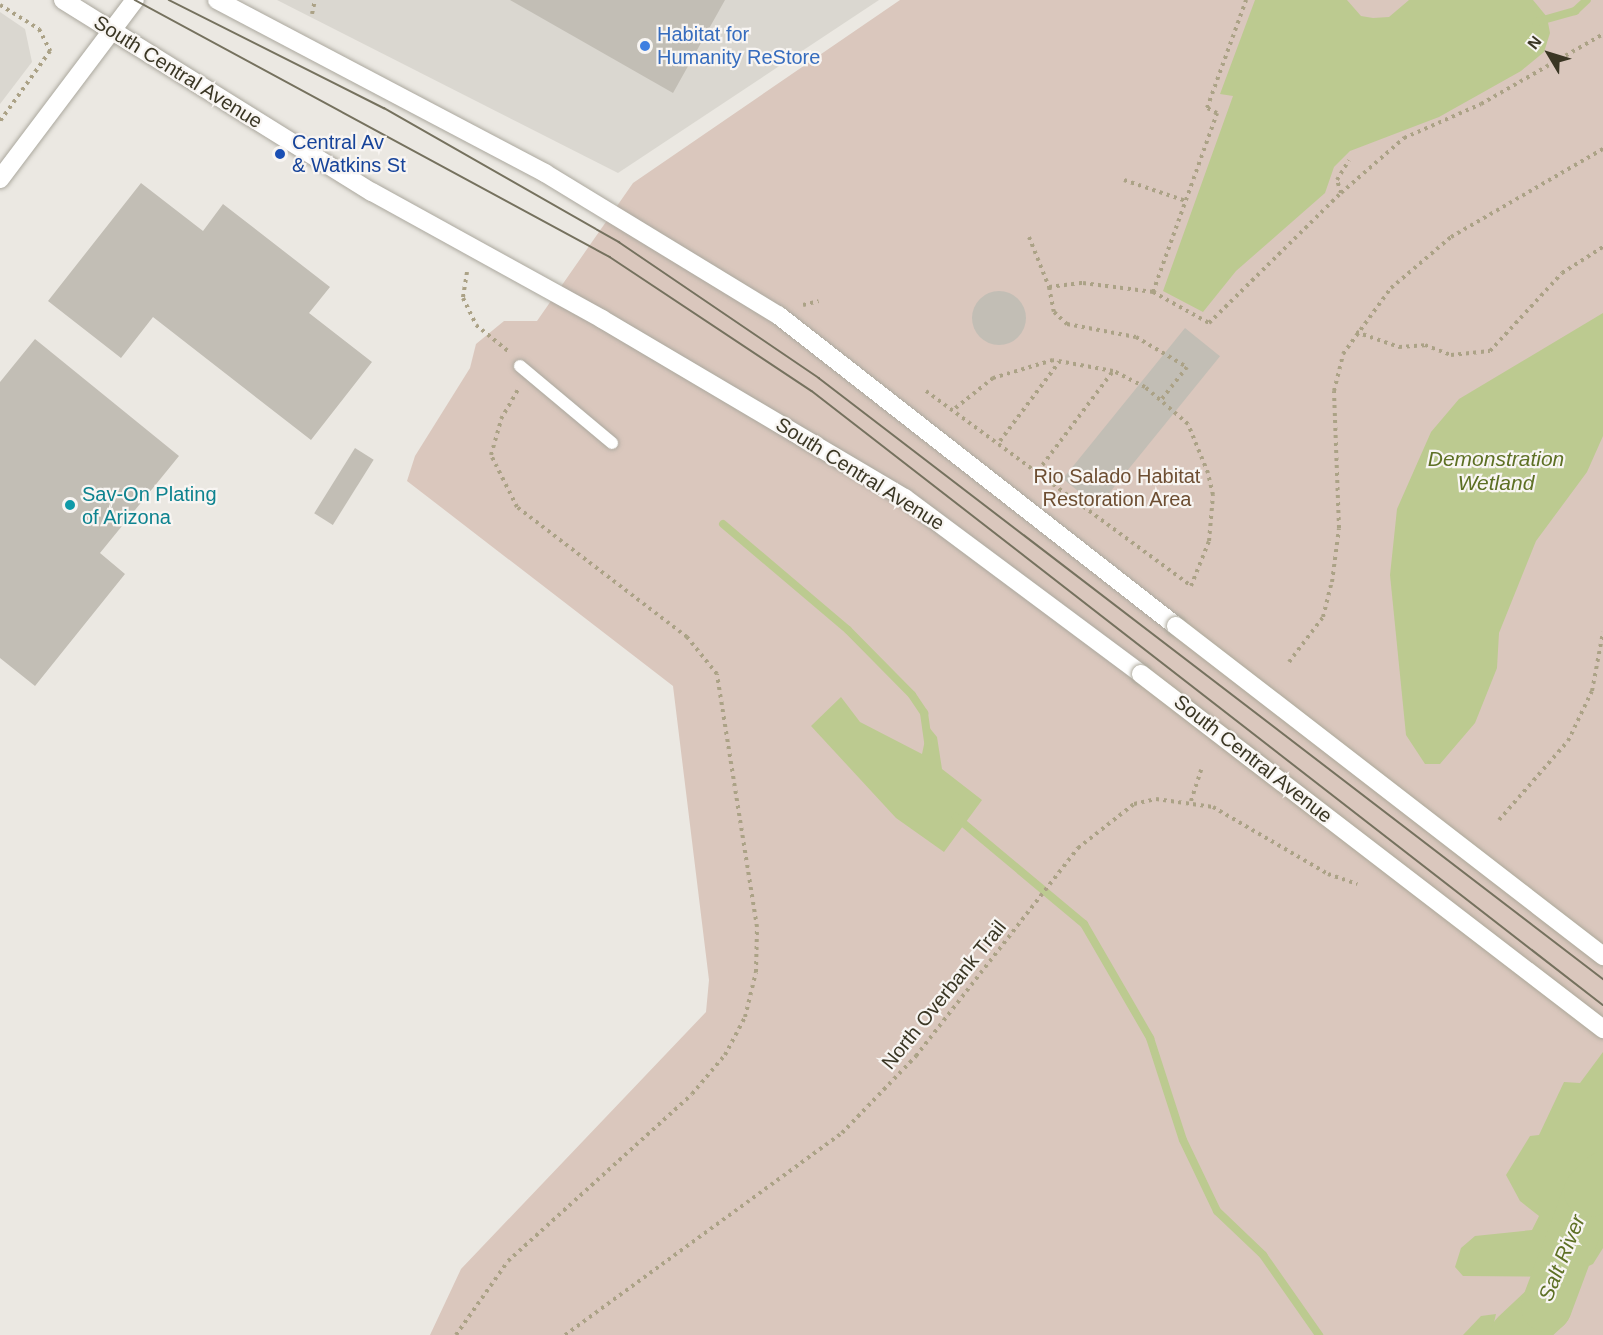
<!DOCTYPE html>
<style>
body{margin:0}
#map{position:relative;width:1603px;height:1335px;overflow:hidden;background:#ebe8e2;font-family:Helvetica,sans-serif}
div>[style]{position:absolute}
.built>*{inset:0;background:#dad7d0}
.green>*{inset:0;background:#dac7bd}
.water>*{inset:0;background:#bcca90}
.stream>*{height:8px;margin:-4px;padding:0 4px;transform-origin:4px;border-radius:4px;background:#bcca90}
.river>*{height:51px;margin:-25.5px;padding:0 25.5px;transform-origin:25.5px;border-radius:25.5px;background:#bcca90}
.building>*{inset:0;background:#c2beb5;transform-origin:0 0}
.round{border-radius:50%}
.path>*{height:4px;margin-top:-2px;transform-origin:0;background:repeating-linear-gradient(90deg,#aba286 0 3px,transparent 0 7.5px)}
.roads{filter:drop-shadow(0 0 2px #aba89e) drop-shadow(0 0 2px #aba89e)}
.service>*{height:12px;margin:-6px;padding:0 6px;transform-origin:6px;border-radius:6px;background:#fff}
.minor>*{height:18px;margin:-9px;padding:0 9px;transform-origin:9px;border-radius:9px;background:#fff}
.secondary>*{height:18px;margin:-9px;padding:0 9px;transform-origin:9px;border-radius:9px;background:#fff}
.tram>*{height:1.5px;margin:-0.75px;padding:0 0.75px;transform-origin:0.75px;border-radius:0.75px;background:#75715e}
.bridges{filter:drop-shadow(0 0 2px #aca89a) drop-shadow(0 0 2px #aca89a)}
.secondary-bridge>*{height:18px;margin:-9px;padding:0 9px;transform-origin:9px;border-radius:9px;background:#fff}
.dots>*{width:16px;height:16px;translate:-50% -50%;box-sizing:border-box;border:3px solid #f8f5f2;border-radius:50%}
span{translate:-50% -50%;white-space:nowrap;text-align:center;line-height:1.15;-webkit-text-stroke:4.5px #f8f5f2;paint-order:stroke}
.shop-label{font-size:20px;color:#366cbe}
.left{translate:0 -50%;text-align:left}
.street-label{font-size:20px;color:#3a3624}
.transit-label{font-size:20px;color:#164399}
.park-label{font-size:20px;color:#6d4e32}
.culture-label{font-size:20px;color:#0d838f}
.water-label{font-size:21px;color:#5d7024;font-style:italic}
.north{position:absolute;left:1519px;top:24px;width:60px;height:60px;-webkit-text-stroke:4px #f8f5f2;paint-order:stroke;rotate:308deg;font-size:16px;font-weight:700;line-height:24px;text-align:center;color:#3a3624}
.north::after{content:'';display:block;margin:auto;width:21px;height:27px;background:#3a3624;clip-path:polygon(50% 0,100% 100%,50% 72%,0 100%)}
</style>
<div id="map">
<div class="built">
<div style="clip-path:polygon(277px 0,879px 0,618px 173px)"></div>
<div style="clip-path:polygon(0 12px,25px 29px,32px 62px,0 104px)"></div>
</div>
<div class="green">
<div style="clip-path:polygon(900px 0,1603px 0,1603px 1335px,430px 1335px,461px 1269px,706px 1012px,709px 980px,673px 686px,407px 481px,415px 456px,470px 368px,476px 344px,504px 321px,537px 321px,633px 183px)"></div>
</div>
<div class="water">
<div style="clip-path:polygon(1255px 0,1347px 0,1361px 16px,1373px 18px,1389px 17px,1409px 0,1533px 0,1547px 17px,1550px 33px,1544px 52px,1521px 71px,1439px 117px,1350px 151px,1334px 167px,1325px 193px,1236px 271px,1203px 312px,1163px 291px,1233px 96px,1220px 94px)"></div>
<div style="clip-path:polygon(1603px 313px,1603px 436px,1587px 472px,1536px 541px,1499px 633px,1497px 668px,1475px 723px,1440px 764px,1425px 764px,1406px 735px,1390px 575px,1397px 509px,1431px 432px,1459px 399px)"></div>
<div style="clip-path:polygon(841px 697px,860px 722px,922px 754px,928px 726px,937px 737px,942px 769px,982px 800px,944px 852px,896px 818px,811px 726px)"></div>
<div style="clip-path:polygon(1603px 1052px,1603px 1248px,1593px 1264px,1565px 1277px,1463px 1276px,1455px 1267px,1461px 1248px,1475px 1236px,1532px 1230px,1539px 1216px,1520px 1201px,1506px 1175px,1530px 1136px,1539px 1135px,1564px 1082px,1580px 1083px)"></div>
<div style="clip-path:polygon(1496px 1314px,1491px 1335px,1463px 1335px,1481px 1316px)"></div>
</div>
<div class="stream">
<div style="left:1536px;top:22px;width:41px;rotate:-15.8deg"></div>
<div style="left:1575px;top:11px;width:16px;rotate:-43deg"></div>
<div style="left:723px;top:524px;width:164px;rotate:40.3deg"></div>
<div style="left:848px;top:630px;width:91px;rotate:45.4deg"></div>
<div style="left:912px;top:695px;width:22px;rotate:56deg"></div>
<div style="left:924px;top:713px;width:29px;rotate:82deg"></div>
<div style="left:956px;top:817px;width:167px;rotate:39.9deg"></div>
<div style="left:1084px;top:924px;width:132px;rotate:59.9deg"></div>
<div style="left:1150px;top:1038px;width:107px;rotate:72.1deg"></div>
<div style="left:1183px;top:1140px;width:79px;rotate:64.4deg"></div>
<div style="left:1217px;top:1211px;width:64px;rotate:43.7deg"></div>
<div style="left:1263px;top:1255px;width:98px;rotate:55deg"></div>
</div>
<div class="river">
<div style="left:1515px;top:1335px;width:42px;rotate:-43.1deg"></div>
<div style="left:1546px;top:1306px;width:123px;rotate:-69.5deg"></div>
<div style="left:1589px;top:1191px;width:20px;rotate:-45deg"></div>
</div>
<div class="building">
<div style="clip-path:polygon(510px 0,725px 0,673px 93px)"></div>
<div style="clip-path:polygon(141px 183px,203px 231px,223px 204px,330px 287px,309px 313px,372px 362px,311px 440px,153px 317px,121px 358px,48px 301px)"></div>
<div class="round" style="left:972px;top:291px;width:54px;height:54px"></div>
<div style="left:1185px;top:328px;width:45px;height:194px;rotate:39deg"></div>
<div style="clip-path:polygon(35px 339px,179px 456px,100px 553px,125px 574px,35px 686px,0 658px,0 382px)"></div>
<div style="left:355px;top:448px;width:22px;height:77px;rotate:32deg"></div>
</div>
<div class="path">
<div style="left:0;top:5px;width:46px;rotate:31.6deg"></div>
<div style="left:39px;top:29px;width:25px;rotate:63deg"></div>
<div style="left:50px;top:51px;width:86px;rotate:125.5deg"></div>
<div style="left:312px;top:14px;width:14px;rotate:-78deg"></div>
<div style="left:1124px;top:180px;width:65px;rotate:18.7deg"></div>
<div style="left:1341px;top:193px;width:84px;rotate:-41.1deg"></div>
<div style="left:1404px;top:138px;width:84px;rotate:-23.8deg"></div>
<div style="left:1481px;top:104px;width:141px;rotate:-29.8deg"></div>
<div style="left:1029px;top:237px;width:54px;rotate:68.2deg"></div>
<div style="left:1049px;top:287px;width:34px;rotate:-7deg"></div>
<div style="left:1083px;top:283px;width:71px;rotate:7.3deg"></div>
<div style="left:1153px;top:292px;width:64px;rotate:29deg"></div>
<div style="left:1209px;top:323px;width:185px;rotate:-44.6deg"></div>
<div style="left:1341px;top:193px;width:14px;rotate:-107deg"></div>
<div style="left:1337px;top:180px;width:23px;rotate:-59deg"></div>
<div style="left:467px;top:272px;width:26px;rotate:99deg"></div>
<div style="left:463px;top:298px;width:30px;rotate:64deg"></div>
<div style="left:476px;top:325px;width:41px;rotate:39.1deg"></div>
<div style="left:1049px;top:287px;width:25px;rotate:79deg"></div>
<div style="left:1054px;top:312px;width:18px;rotate:43deg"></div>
<div style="left:1067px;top:324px;width:70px;rotate:10.7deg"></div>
<div style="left:1136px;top:337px;width:59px;rotate:30.5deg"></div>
<div style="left:1187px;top:367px;width:42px;rotate:128.2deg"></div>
<div style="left:1153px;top:292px;width:190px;rotate:-70.3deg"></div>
<div style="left:1217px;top:113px;width:11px;rotate:-153deg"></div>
<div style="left:1207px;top:108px;width:115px;rotate:-70.1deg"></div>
<div style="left:803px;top:305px;width:16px;rotate:-14deg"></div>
<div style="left:1356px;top:332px;width:46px;rotate:19.2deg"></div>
<div style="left:1399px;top:347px;width:26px;rotate:-4deg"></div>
<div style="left:1425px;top:345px;width:28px;rotate:21deg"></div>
<div style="left:1451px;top:355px;width:39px;rotate:-6deg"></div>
<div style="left:1490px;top:351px;width:106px;rotate:-47.3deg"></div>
<div style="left:1562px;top:273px;width:49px;rotate:-32.4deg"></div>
<div style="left:926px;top:391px;width:329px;rotate:36.3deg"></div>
<div style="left:1191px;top:586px;width:48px;rotate:-68.2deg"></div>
<div style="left:1209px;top:541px;width:46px;rotate:-85deg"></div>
<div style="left:1213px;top:495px;width:23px;rotate:-103deg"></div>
<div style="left:1208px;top:473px;width:53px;rotate:-112.2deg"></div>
<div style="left:1188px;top:424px;width:57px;rotate:-139.3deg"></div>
<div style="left:1145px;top:387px;width:36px;rotate:-153deg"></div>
<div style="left:1113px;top:371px;width:61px;rotate:-169.6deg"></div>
<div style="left:1053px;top:360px;width:63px;rotate:163.3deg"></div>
<div style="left:993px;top:378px;width:51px;rotate:141.3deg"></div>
<div style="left:1000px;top:441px;width:99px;rotate:-53.2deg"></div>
<div style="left:1038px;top:471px;width:125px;rotate:-53.1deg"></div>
<div style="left:1289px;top:662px;width:56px;rotate:-52.9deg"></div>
<div style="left:1323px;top:617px;width:36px;rotate:-76deg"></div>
<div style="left:1332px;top:582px;width:54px;rotate:-82.6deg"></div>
<div style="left:1339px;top:528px;width:137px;rotate:-92.1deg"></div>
<div style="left:1334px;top:391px;width:38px;rotate:-76deg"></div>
<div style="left:1343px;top:354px;width:82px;rotate:-54deg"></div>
<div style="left:1391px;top:288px;width:79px;rotate:-40.4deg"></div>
<div style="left:1451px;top:237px;width:176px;rotate:-30.1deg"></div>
<div style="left:1191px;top:801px;width:33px;rotate:-72deg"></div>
<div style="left:1499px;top:820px;width:105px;rotate:-48.9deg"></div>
<div style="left:1568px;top:741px;width:55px;rotate:-64.4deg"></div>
<div style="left:1592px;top:691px;width:60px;rotate:-79.4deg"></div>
<div style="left:456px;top:1335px;width:90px;rotate:-54.9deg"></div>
<div style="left:508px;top:1261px;width:248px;rotate:-42.2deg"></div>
<div style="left:692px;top:1094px;width:51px;rotate:-49.8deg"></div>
<div style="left:725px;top:1055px;width:43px;rotate:-62.2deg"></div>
<div style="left:745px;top:1017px;width:46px;rotate:-76.3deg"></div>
<div style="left:756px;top:972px;width:45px;rotate:-88.7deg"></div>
<div style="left:757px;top:927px;width:256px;rotate:-99deg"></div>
<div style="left:717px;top:674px;width:48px;rotate:-129deg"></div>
<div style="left:687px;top:637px;width:214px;rotate:-142.6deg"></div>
<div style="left:517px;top:507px;width:58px;rotate:-116.6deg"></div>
<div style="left:491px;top:455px;width:37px;rotate:-74deg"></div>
<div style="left:501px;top:419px;width:34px;rotate:-60deg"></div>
<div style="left:565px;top:1335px;width:343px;rotate:-36.1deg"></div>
<div style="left:842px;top:1133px;width:107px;rotate:-46.1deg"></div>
<div style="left:916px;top:1056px;width:264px;rotate:-52.1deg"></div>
<div style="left:1078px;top:848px;width:71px;rotate:-38.2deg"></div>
<div style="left:1134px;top:804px;width:23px;rotate:-13deg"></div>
<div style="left:1156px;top:799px;width:58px;rotate:8deg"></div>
<div style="left:1213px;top:807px;width:133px;rotate:30.2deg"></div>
<div style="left:1328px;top:874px;width:31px;rotate:19deg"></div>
</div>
<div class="roads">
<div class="service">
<div style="left:520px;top:366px;width:120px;rotate:39.9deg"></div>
</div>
<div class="minor">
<div style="left:0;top:179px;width:224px;rotate:-53deg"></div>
</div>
<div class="secondary">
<div style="left:63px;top:0;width:364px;rotate:31.9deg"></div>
<div style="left:372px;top:192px;width:263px;rotate:28.9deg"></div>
<div style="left:602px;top:319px;width:352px;rotate:30.6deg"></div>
<div style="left:905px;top:498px;width:294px;rotate:36.7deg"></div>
<div style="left:217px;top:0;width:371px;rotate:27.8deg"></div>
<div style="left:545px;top:173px;width:273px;rotate:31.4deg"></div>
<div style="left:778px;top:315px;width:505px;rotate:38deg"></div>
</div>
</div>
<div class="tram">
<div style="left:135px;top:0;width:540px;rotate:28.42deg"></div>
<div style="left:610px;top:257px;width:242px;rotate:33.6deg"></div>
<div style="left:812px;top:391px;width:1001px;rotate:37.82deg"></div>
<div style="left:169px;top:0;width:241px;rotate:26.7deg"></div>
<div style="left:384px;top:108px;width:271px;rotate:29.7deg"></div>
<div style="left:619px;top:242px;width:242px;rotate:34.2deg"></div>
<div style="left:819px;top:378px;width:988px;rotate:37.47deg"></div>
</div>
<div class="bridges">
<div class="secondary-bridge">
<div style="left:1176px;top:626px;width:540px;rotate:37.7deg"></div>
<div style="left:1141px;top:674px;width:583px;rotate:37.54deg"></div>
</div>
</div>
<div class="dots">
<div style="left:645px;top:46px;background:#3f7fe0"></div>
<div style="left:280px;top:154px;background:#1a4fb4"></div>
<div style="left:70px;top:505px;background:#0f9aa8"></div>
</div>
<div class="shop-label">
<span class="left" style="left:657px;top:46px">Habitat for<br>Humanity ReStore</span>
</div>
<div class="street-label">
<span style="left:178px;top:72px;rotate:32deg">South Central Avenue</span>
<span style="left:860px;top:474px;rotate:32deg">South Central Avenue</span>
<span style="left:1253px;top:759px;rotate:38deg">South Central Avenue</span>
<span style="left:944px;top:995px;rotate:-51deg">North Overbank Trail</span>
</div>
<div class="transit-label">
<span class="left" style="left:292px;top:154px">Central Av<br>&amp; Watkins St</span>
</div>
<div class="park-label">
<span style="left:1117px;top:488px">Rio Salado Habitat<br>Restoration Area</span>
</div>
<div class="culture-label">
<span class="left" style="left:82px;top:506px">Sav-On Plating<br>of Arizona</span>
</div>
<div class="water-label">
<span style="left:1496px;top:471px">Demonstration<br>Wetland</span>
<span style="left:1562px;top:1258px;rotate:-68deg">Salt River</span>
</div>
<div class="north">N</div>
</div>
